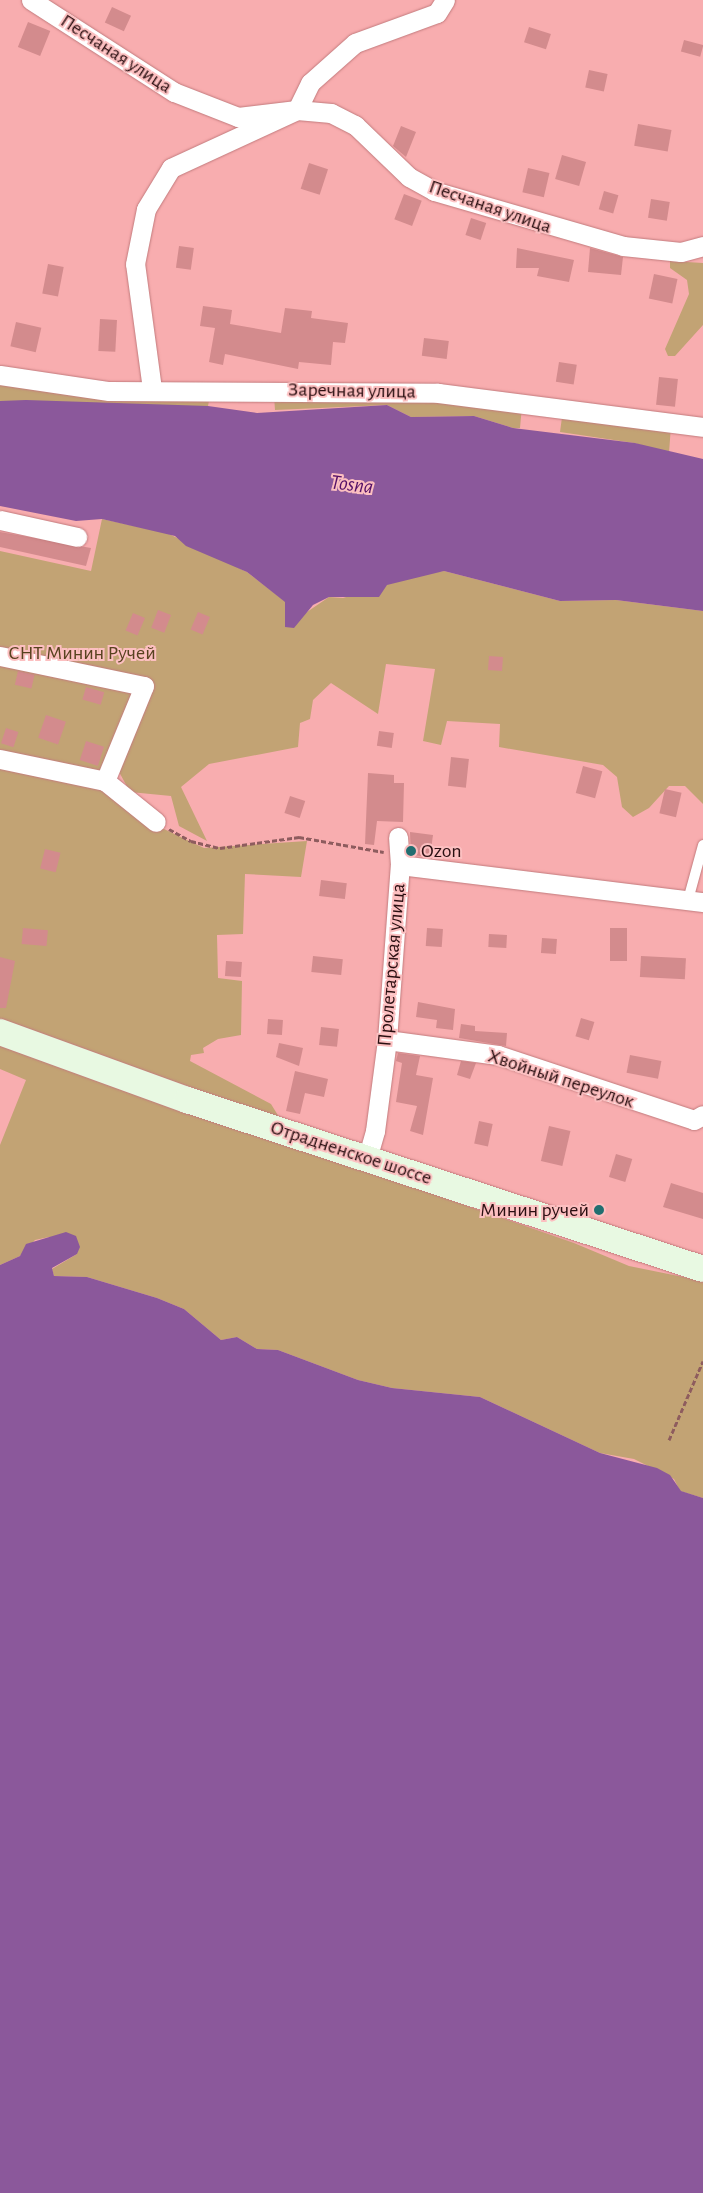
<!DOCTYPE html>
<meta charset="utf-8">
<style>
body{margin:0}
#map{position:relative;width:703px;height:2193px;overflow:hidden;background:#f8adaf;font-family:"Alegreya Sans",sans-serif}
div>[style]{position:absolute}
.green>*{inset:0;background:#c2a374}
.water>*{inset:0;background:#8b589b}
.building>*{inset:0;background:#d38b8d;transform-origin:0 0}
.path>*{height:3px;margin-top:-1.5px;transform-origin:0;background:repeating-linear-gradient(90deg,#8e5c5e 0 5px,transparent 0 7.5px)}
.roads{filter:drop-shadow(0 0 1px #c27b7d) drop-shadow(0 0 1px #c27b7d)}
.lane>*{height:10px;margin:-5px;padding:0 5px;transform-origin:5px;border-radius:5px;background:#fff}
.street>*{height:19px;margin:-9.5px;padding:0 9.5px;transform-origin:9.5px;border-radius:9.5px;background:#fff}
.secondary>*{height:26px;margin:-13px;padding:0 13px;transform-origin:13px;border-radius:13px;background:#e8f9e2}
.dots>*{width:14px;height:14px;translate:-50% -50%;box-sizing:border-box;border:2px solid #fcbfc0;border-radius:50%}
span{translate:-50% -50%;white-space:nowrap;text-align:center;line-height:1.15;-webkit-text-stroke:4px #fcbfc0;paint-order:stroke}
.street-label{font-size:20px;color:#2a0f11}
.park-label{font-size:20px;color:#58421f}
.poi-label{font-size:20px;color:#2a0f11}
.left{translate:0 -50%;text-align:left}
.right{translate:-100% -50%;text-align:right}
.water-label{font-size:21px;color:#551067;font-style:italic}
</style>
<div id="map">
<div class="green">
<div style="clip-path:polygon(670px 261px,703px 263px,703px 325px,675px 356px,668px 356px,665px 349px,689px 294px,687px 280px,670px 268px)"></div>
<div style="clip-path:polygon(0 382px,210px 395px,208px 406px,187px 407px,0 401px)"></div>
<div style="clip-path:polygon(274px 396px,392px 397px,522px 406px,520px 428px,513px 428px,474px 416px,411px 417px,387px 405px,275px 410px)"></div>
<div style="clip-path:polygon(563px 410px,671px 426px,669px 453px,634px 443px,560px 432px)"></div>
<div style="clip-path:polygon(102px 519px,167px 533px,247px 572px,286px 602px,285px 627px,329px 597px,343px 598px,416px 575px,444px 571px,560px 601px,616px 600px,703px 611px,703px 804px,685px 786px,669px 786px,649px 808px,633px 817px,622px 807px,617px 777px,603px 765px,499px 747px,500px 724px,447px 721px,441px 745px,423px 741px,435px 669px,386px 664px,378px 714px,331px 683px,313px 700px,310px 719px,300px 723px,298px 747px,209px 764px,181px 787px,207px 841px,179px 826px,171px 796px,130px 792px,118px 770px,107px 791px,145px 820px,204px 848px,307px 841px,301px 877px,245px 874px,243px 934px,217px 935px,218px 978px,242px 981px,241px 1035px,218px 1039px,203px 1048px,204px 1053px,191px 1055px,190px 1061px,271px 1104px,279px 1117px,0 1023px,0 551px,91px 571px)"></div>
<div style="clip-path:polygon(0 1044px,574px 1243px,629px 1266px,703px 1281px,703px 1498px,680px 1491px,674px 1479px,634px 1459px,600px 1453px,480px 1397px,392px 1388px,358px 1380px,278px 1350px,257px 1349px,237px 1337px,221px 1340px,184px 1309px,157px 1298px,87px 1277px,54px 1276px,52px 1269px,77px 1254px,49px 1237px,35px 1240px,20px 1256px,0 1265px,0 1145px,26px 1080px,0 1069px)"></div>
</div>
<div class="water">
<div style="clip-path:polygon(26px 400px,208px 406px,257px 413px,387px 405px,411px 417px,474px 416px,513px 428px,635px 443px,703px 459px,703px 611px,616px 600px,560px 601px,444px 571px,387px 585px,379px 597px,329px 597px,313px 605px,294px 628px,285px 627px,285px 602px,247px 572px,186px 546px,175px 536px,102px 519px,76px 521px,0 506px,0 401px)"></div>
<div style="clip-path:polygon(66px 1232px,76px 1236px,80px 1247px,77px 1254px,52px 1268px,54px 1276px,87px 1277px,157px 1298px,184px 1309px,221px 1340px,237px 1337px,257px 1349px,278px 1350px,358px 1380px,392px 1388px,480px 1397px,600px 1453px,657px 1468px,670px 1475px,681px 1491px,703px 1498px,703px 2193px,0 2193px,0 1265px,20px 1256px,26px 1244px)"></div>
</div>
<div class="building">
<div style="left:112px;top:7px;width:21px;height:17px;rotate:25deg"></div>
<div style="left:28px;top:22px;width:24px;height:27px;rotate:22deg"></div>
<div style="left:529px;top:27px;width:23px;height:16px;rotate:18deg"></div>
<div style="left:684px;top:40px;width:20px;height:12px;rotate:15deg"></div>
<div style="left:589px;top:70px;width:19px;height:18px;rotate:12deg"></div>
<div style="left:638px;top:124px;width:34px;height:22px;rotate:10deg"></div>
<div style="clip-path:polygon(401px 126px,416px 132px,406px 157px,393px 146px)"></div>
<div style="left:562px;top:155px;width:25px;height:25px;rotate:16deg"></div>
<div style="left:309px;top:163px;width:20px;height:27px;rotate:18deg"></div>
<div style="left:528px;top:168px;width:22px;height:25px;rotate:13deg"></div>
<div style="left:604px;top:191px;width:15px;height:19px;rotate:16deg"></div>
<div style="left:404px;top:194px;width:19px;height:27px;rotate:21deg"></div>
<div style="left:651px;top:199px;width:19px;height:19px;rotate:9deg"></div>
<div style="left:471px;top:218px;width:16px;height:18px;rotate:18deg"></div>
<div style="left:179px;top:246px;width:15px;height:22px;rotate:8deg"></div>
<div style="clip-path:polygon(517px 248px,574px 260px,569px 282px,537px 276px,539px 268px,516px 268px)"></div>
<div style="clip-path:polygon(590px 248px,623px 257px,621px 275px,588px 272px)"></div>
<div style="left:48px;top:264px;width:16px;height:30px;rotate:11deg"></div>
<div style="left:654px;top:274px;width:24px;height:25px;rotate:12deg"></div>
<div style="clip-path:polygon(203px 306px,232px 310px,230px 324px,281px 333px,285px 308px,312px 311px,311px 318px,348px 323px,345px 343px,333px 342px,331px 365px,299px 362px,298px 369px,225px 354px,223px 365px,209px 362px,215px 328px,200px 326px)"></div>
<div style="left:100px;top:319px;width:17px;height:32px;rotate:3deg"></div>
<div style="left:16px;top:322px;width:26px;height:25px;rotate:13deg"></div>
<div style="left:424px;top:338px;width:25px;height:18px;rotate:7deg"></div>
<div style="left:559px;top:362px;width:18px;height:20px;rotate:9deg"></div>
<div style="left:659px;top:377px;width:19px;height:28px;rotate:6deg"></div>
<div style="clip-path:polygon(0 532px,91px 548px,86px 566px,0 547px)"></div>
<div style="left:158px;top:610px;width:14px;height:19px;rotate:21deg"></div>
<div style="left:198px;top:612px;width:13px;height:19px;rotate:23deg"></div>
<div style="left:133px;top:613px;width:13px;height:19px;rotate:23deg"></div>
<div style="left:489px;top:656px;width:14px;height:14px;rotate:4deg"></div>
<div style="left:18px;top:671px;width:17px;height:14px;rotate:13deg"></div>
<div style="left:86px;top:687px;width:19px;height:13px;rotate:16deg"></div>
<div style="left:46px;top:715px;width:21px;height:24px;rotate:19deg"></div>
<div style="left:6px;top:728px;width:13px;height:16px;rotate:18deg"></div>
<div style="left:379px;top:731px;width:15px;height:15px;rotate:8deg"></div>
<div style="left:86px;top:741px;width:19px;height:20px;rotate:18deg"></div>
<div style="left:451px;top:757px;width:18px;height:29px;rotate:6deg"></div>
<div style="left:583px;top:766px;width:20px;height:28px;rotate:15deg"></div>
<div style="clip-path:polygon(368px 773px,394px 775px,394px 783px,404px 783px,403px 822px,377px 821px,374px 845px,365px 844px)"></div>
<div style="left:665px;top:789px;width:17px;height:25px;rotate:13deg"></div>
<div style="left:290px;top:796px;width:16px;height:18px;rotate:18deg"></div>
<div style="clip-path:polygon(410px 832px,433px 835px,430px 857px,411px 855px)"></div>
<div style="left:45px;top:849px;width:16px;height:20px;rotate:14deg"></div>
<div style="left:321px;top:880px;width:26px;height:16px;rotate:7deg"></div>
<div style="left:23px;top:928px;width:25px;height:16px;rotate:5deg"></div>
<div style="left:427px;top:928px;width:16px;height:18px;rotate:4deg"></div>
<div style="left:610px;top:928px;width:17px;height:33px"></div>
<div style="left:489px;top:934px;width:18px;height:13px;rotate:3deg"></div>
<div style="left:542px;top:938px;width:15px;height:15px;rotate:4deg"></div>
<div style="left:313px;top:956px;width:30px;height:16px;rotate:6deg"></div>
<div style="left:641px;top:956px;width:45px;height:21px;rotate:3deg"></div>
<div style="clip-path:polygon(0 957px,15px 961px,6px 1008px,0 1008px)"></div>
<div style="left:226px;top:961px;width:16px;height:15px;rotate:4deg"></div>
<div style="clip-path:polygon(418px 1002px,455px 1009px,453px 1030px,436px 1028px,437px 1020px,416px 1017px)"></div>
<div style="left:581px;top:1018px;width:14px;height:19px;rotate:17deg"></div>
<div style="left:268px;top:1019px;width:15px;height:15px;rotate:4deg"></div>
<div style="clip-path:polygon(461px 1024px,475px 1026px,475px 1031px,507px 1033px,506px 1046px,459px 1038px)"></div>
<div style="left:321px;top:1027px;width:18px;height:18px;rotate:6deg"></div>
<div style="clip-path:polygon(279px 1043px,303px 1048px,299px 1066px,276px 1057px)"></div>
<div style="clip-path:polygon(398px 1053px,420px 1056px,416px 1075px,433px 1078px,423px 1135px,410px 1131px,417px 1106px,396px 1102px,402px 1063px,396px 1061px)"></div>
<div style="left:630px;top:1055px;width:32px;height:18px;rotate:11deg"></div>
<div style="clip-path:polygon(461px 1061px,476px 1063px,470px 1079px,457px 1075px)"></div>
<div style="clip-path:polygon(295px 1071px,328px 1079px,324px 1097px,305px 1093px,300px 1114px,286px 1111px)"></div>
<div style="left:479px;top:1121px;width:14px;height:23px;rotate:12deg"></div>
<div style="left:549px;top:1126px;width:22px;height:36px;rotate:13deg"></div>
<div style="left:616px;top:1154px;width:17px;height:24px;rotate:17deg"></div>
<div style="clip-path:polygon(671px 1183px,703px 1193px,703px 1219px,663px 1207px)"></div>
</div>
<div class="path">
<div style="left:169px;top:829px;width:25px;rotate:29deg"></div>
<div style="left:191px;top:841px;width:30px;rotate:14deg"></div>
<div style="left:220px;top:848px;width:80px;rotate:-7.9deg"></div>
<div style="left:299px;top:837px;width:86px;rotate:10deg"></div>
<div style="left:669px;top:1440px;width:86px;rotate:-66.7deg"></div>
</div>
<div class="roads">
<div class="lane">
<div style="left:688px;top:900px;width:57px;rotate:-74.7deg"></div>
</div>
<div class="street">
<div style="left:31px;top:0;width:170px;rotate:32.8deg"></div>
<div style="left:174px;top:92px;width:69px;rotate:21.3deg"></div>
<div style="left:238px;top:117px;width:59px;rotate:-6.8deg"></div>
<div style="left:297px;top:110px;width:34px;rotate:5deg"></div>
<div style="left:331px;top:113px;width:27px;rotate:27deg"></div>
<div style="left:355px;top:125px;width:75px;rotate:43.9deg"></div>
<div style="left:409px;top:177px;width:29px;rotate:29deg"></div>
<div style="left:434px;top:191px;width:197px;rotate:16.2deg"></div>
<div style="left:623px;top:246px;width:58px;rotate:5.9deg"></div>
<div style="left:681px;top:252px;width:23px;rotate:-15deg"></div>
<div style="left:0;top:375px;width:110px;rotate:8.4deg"></div>
<div style="left:109px;top:391px;width:329px;rotate:0.3deg"></div>
<div style="left:438px;top:393px;width:267px;rotate:7.3deg"></div>
<div style="left:152px;top:389px;width:126px;rotate:-97.7deg"></div>
<div style="left:135px;top:264px;width:56px;rotate:-78.7deg"></div>
<div style="left:146px;top:209px;width:48px;rotate:-58.6deg"></div>
<div style="left:171px;top:168px;width:139px;rotate:-24.7deg"></div>
<div style="left:297px;top:110px;width:30px;rotate:-64deg"></div>
<div style="left:310px;top:83px;width:60px;rotate:-41.6deg"></div>
<div style="left:355px;top:43px;width:87px;rotate:-20.1deg"></div>
<div style="left:437px;top:13px;width:15px;rotate:-58deg"></div>
<div style="left:0;top:520px;width:79px;rotate:12.4deg"></div>
<div style="left:0;top:656px;width:147px;rotate:11.8deg"></div>
<div style="left:144px;top:686px;width:103px;rotate:112.3deg"></div>
<div style="left:105px;top:781px;width:65px;rotate:38.8deg"></div>
<div style="left:0;top:759px;width:107px;rotate:11.8deg"></div>
<div style="left:400px;top:865px;width:305px;rotate:7deg"></div>
<div style="left:387px;top:1040px;width:112px;rotate:7.7deg"></div>
<div style="left:498px;top:1055px;width:206px;rotate:18.3deg"></div>
<div style="left:694px;top:1120px;width:10px;rotate:-29deg"></div>
<div style="left:367px;top:1159px;width:29px;rotate:-74deg"></div>
<div style="left:375px;top:1131px;width:92px;rotate:-82.5deg"></div>
<div style="left:387px;top:1040px;width:175px;rotate:-85.8deg"></div>
<div style="left:400px;top:865px;width:28px;rotate:-94deg"></div>
</div>
<div class="secondary">
<div style="left:0;top:1032px;width:199px;rotate:20deg"></div>
<div style="left:187px;top:1100px;width:543px;rotate:18.13deg"></div>
</div>
</div>
<div class="dots">
<div style="left:411px;top:851px;background:#226e70"></div>
<div style="left:599px;top:1210px;background:#226e70"></div>
</div>
<div class="street-label">
<span style="left:116px;top:54px;rotate:33deg">Песчаная улица</span>
<span style="left:490px;top:207px;rotate:19deg">Песчаная улица</span>
<span style="left:352px;top:391px;rotate:1deg">Заречная улица</span>
<span style="left:392px;top:965px;rotate:-85deg">Пролетарская улица</span>
<span style="left:561px;top:1079px;rotate:18deg">Хвойный переулок</span>
<span style="left:351px;top:1153px;rotate:18deg">Отрадненское шоссе</span>
</div>
<div class="park-label">
<span style="left:82px;top:653px">СНТ Минин Ручей</span>
</div>
<div class="poi-label">
<span class="left" style="left:421px;top:851px">Ozon</span>
<span class="right" style="left:589px;top:1210px">Минин ручей</span>
</div>
<div class="water-label">
<span style="left:352px;top:485px;rotate:7deg">Tosna</span>
</div>
</div>
